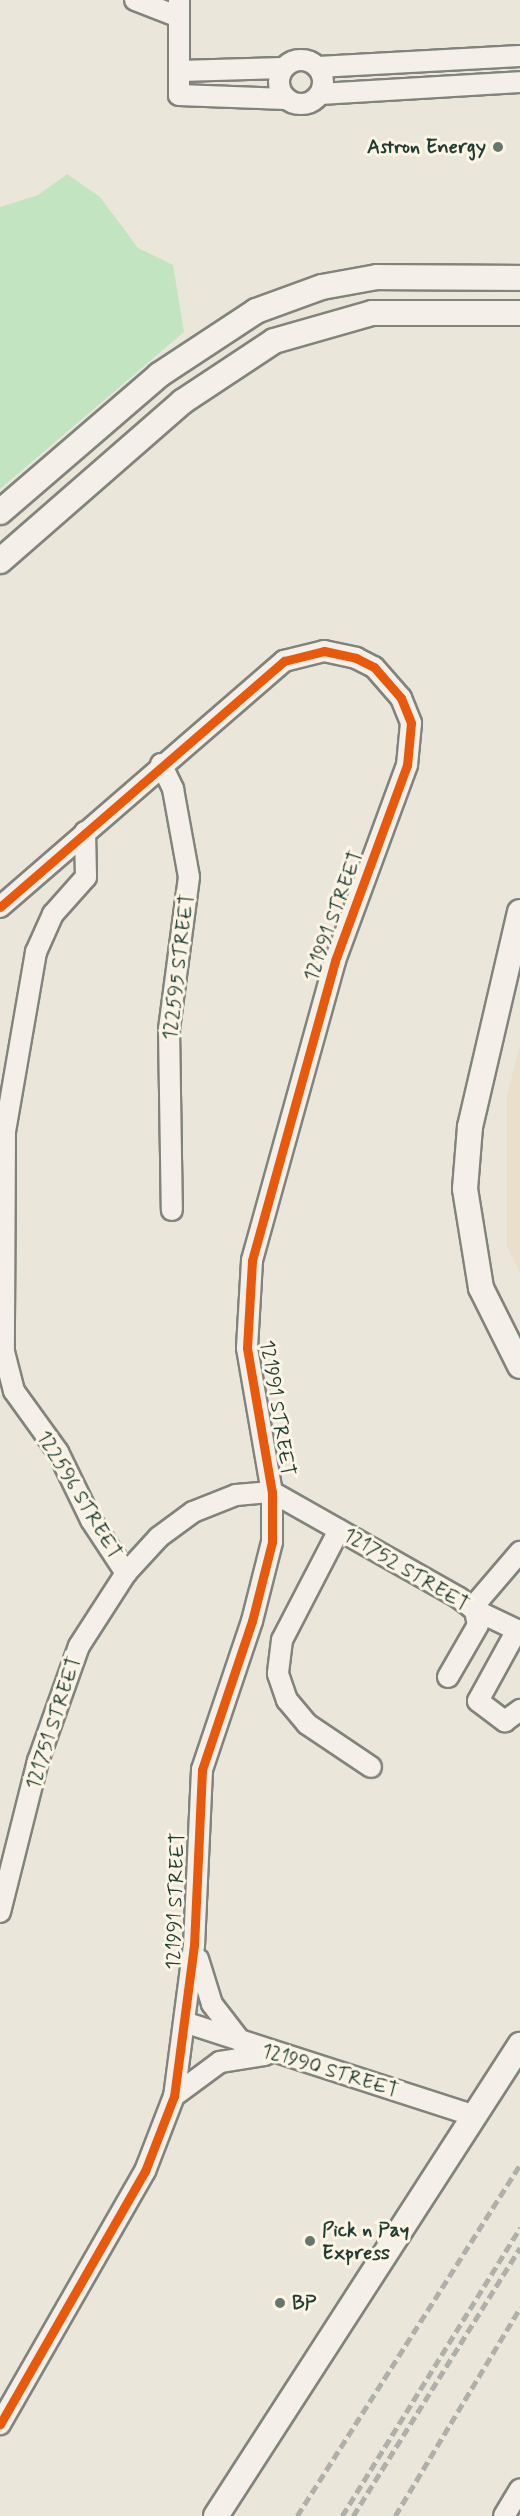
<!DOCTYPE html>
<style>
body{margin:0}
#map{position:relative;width:520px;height:2516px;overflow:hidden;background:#ebe6da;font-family:Mynerve,sans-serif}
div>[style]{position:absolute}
.built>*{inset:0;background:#eadfca}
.green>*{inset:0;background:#c3e4c0}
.roads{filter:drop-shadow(2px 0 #80847c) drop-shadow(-2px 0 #80847c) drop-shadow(0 2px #80847c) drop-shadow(0 -2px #80847c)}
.minor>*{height:20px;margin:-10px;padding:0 10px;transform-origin:10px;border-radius:10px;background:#f4f0e9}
.minor>.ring{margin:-10px;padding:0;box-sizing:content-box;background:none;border:20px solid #f4f0e9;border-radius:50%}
.tertiary>*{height:24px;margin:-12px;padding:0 12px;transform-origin:12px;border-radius:12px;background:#f4f0e9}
.rail>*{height:4.5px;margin-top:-2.25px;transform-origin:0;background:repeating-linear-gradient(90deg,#afb0aa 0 9px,transparent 0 13.5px)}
.cycleway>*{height:9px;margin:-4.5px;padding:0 4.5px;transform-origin:4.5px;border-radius:4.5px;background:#e8590c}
.dots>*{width:16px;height:16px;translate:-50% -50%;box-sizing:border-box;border:3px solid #fcf5e5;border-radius:50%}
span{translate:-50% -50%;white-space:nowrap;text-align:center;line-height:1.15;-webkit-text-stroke:6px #fcf5e5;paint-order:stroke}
.poi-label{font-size:20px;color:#1f3d34;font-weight:700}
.right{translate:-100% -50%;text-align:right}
.left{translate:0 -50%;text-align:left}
.street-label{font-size:20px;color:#1f3d34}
</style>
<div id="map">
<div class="built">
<i style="clip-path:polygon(520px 1045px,520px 1273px,507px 1247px,507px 1095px)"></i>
</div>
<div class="green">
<i style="clip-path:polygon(67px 174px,100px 197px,138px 248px,173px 265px,184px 332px,0 489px,0 207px,38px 195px)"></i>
</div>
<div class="roads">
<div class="minor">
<i style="left:135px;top:0;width:47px;rotate:21.1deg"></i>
<i style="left:179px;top:0;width:95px;rotate:90deg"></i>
<i style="left:179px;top:95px;width:107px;rotate:2.1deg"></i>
<i class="ring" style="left:279px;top:60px;width:24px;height:24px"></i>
<i style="left:318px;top:67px;width:202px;rotate:-3.1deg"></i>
<i style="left:180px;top:71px;width:103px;rotate:-1.7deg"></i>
<i style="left:320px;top:94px;width:200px;rotate:-3.4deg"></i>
<i style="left:161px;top:764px;width:28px;rotate:64deg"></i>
<i style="left:173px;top:789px;width:89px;rotate:79.7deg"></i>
<i style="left:189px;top:877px;width:153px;rotate:97.5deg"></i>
<i style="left:169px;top:1029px;width:181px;rotate:89.1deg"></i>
<i style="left:85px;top:832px;width:45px;rotate:88.7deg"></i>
<i style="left:86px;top:877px;width:50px;rotate:131.7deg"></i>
<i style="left:53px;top:914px;width:42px;rotate:114.1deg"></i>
<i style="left:36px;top:952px;width:182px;rotate:99.8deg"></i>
<i style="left:5px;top:1131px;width:221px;rotate:90.3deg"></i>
<i style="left:4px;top:1352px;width:40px;rotate:75.6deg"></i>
<i style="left:14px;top:1391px;width:75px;rotate:54.2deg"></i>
<i style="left:58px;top:1452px;width:76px;rotate:64.1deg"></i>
<i style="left:91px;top:1520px;width:64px;rotate:56.6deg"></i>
<i style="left:0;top:907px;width:376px;rotate:-40.9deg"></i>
<i style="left:284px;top:661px;width:41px;rotate:-14deg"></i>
<i style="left:324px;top:651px;width:33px;rotate:12deg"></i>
<i style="left:356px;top:658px;width:20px;rotate:27deg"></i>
<i style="left:374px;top:667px;width:41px;rotate:48.9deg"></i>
<i style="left:401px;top:698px;width:27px;rotate:68deg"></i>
<i style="left:411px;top:723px;width:42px;rotate:95.4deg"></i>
<i style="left:407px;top:765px;width:209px;rotate:110.2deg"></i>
<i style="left:335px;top:961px;width:311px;rotate:105.5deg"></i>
<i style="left:252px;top:1261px;width:87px;rotate:93.3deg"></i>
<i style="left:247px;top:1348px;width:146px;rotate:80.2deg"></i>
<i style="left:272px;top:1492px;width:50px;rotate:90deg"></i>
<i style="left:272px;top:1542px;width:81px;rotate:104.2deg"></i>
<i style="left:252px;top:1621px;width:157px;rotate:108.6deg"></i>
<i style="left:202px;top:1770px;width:175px;rotate:92.6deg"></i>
<i style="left:194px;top:1945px;width:152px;rotate:97.5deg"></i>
<i style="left:174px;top:2096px;width:80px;rotate:111.1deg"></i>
<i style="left:145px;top:2171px;width:292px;rotate:119.8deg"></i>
<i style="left:339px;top:1530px;width:124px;rotate:117.4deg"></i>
<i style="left:282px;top:1640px;width:34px;rotate:97deg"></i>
<i style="left:278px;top:1674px;width:28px;rotate:71deg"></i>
<i style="left:287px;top:1700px;width:31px;rotate:50deg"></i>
<i style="left:307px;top:1724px;width:77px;rotate:33.9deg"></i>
<i style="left:472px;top:1608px;width:74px;rotate:-49.4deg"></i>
<i style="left:475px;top:1610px;width:47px;rotate:25.5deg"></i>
<i style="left:517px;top:1630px;width:81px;rotate:118.8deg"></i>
<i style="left:478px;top:1701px;width:34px;rotate:37deg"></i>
<i style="left:505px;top:1721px;width:19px;rotate:-36deg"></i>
<i style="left:0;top:1912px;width:156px;rotate:-75.9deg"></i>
<i style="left:38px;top:1761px;width:122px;rotate:-70.4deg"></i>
<i style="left:79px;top:1646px;width:87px;rotate:-57.2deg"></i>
<i style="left:126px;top:1573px;width:49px;rotate:-47.5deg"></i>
<i style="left:159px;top:1537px;width:42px;rotate:-36.3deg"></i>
<i style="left:193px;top:1512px;width:46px;rotate:-21.6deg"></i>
<i style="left:236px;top:1495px;width:36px;rotate:-5deg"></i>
<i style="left:272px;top:1492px;width:215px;rotate:29.5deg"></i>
<i style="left:459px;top:1598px;width:20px;rotate:37deg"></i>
<i style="left:475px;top:1610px;width:15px;rotate:79deg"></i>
<i style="left:478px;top:1625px;width:60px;rotate:120deg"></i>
<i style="left:198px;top:1959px;width:47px;rotate:72.7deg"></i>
<i style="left:212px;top:2004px;width:49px;rotate:52.4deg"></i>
<i style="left:187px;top:2023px;width:303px;rotate:17.9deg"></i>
<i style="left:174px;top:2096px;width:57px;rotate:-36.5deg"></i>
<i style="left:220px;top:2062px;width:46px;rotate:-8.8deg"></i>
<i style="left:504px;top:2516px;width:31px;rotate:-59deg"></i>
</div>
<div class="tertiary">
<i style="left:0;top:512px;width:210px;rotate:-40.7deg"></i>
<i style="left:159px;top:375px;width:116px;rotate:-33.4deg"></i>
<i style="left:256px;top:311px;width:70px;rotate:-20deg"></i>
<i style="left:322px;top:287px;width:56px;rotate:-10.3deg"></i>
<i style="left:377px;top:277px;width:143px;rotate:0.4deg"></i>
<i style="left:0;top:561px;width:242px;rotate:-41.1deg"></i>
<i style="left:182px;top:402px;width:110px;rotate:-33.5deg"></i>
<i style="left:274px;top:341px;width:102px;rotate:-15.9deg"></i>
<i style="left:372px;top:313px;width:148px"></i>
<i style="left:520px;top:912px;width:221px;rotate:103.1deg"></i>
<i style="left:470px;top:1127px;width:62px;rotate:94.6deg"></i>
<i style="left:465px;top:1189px;width:100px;rotate:80.8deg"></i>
<i style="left:481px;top:1288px;width:87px;rotate:63.4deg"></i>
<i style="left:216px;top:2516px;width:561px;rotate:-57.16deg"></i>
</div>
</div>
<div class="rail">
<i style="left:297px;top:2516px;width:417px;rotate:-57.6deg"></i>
<i style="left:342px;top:2516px;width:339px;rotate:-58.3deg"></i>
<i style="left:353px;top:2516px;width:316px;rotate:-58.1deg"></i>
<i style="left:395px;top:2516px;width:243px;rotate:-59deg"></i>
</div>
<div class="cycleway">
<i style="left:0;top:907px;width:376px;rotate:-40.9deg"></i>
<i style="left:284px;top:661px;width:41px;rotate:-14deg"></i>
<i style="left:324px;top:651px;width:33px;rotate:12deg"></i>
<i style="left:356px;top:658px;width:20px;rotate:27deg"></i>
<i style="left:374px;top:667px;width:41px;rotate:48.9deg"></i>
<i style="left:401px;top:698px;width:27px;rotate:68deg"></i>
<i style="left:411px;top:723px;width:42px;rotate:95.4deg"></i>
<i style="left:407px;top:765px;width:209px;rotate:110.2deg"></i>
<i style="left:335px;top:961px;width:311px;rotate:105.5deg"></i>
<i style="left:252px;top:1261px;width:87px;rotate:93.3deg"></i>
<i style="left:247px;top:1348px;width:146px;rotate:80.2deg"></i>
<i style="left:272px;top:1492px;width:50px;rotate:90deg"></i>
<i style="left:272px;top:1542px;width:81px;rotate:104.2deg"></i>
<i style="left:252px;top:1621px;width:157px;rotate:108.6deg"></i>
<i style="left:202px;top:1770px;width:175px;rotate:92.6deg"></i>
<i style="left:194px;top:1945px;width:152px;rotate:97.5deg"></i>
<i style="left:174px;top:2096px;width:80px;rotate:111.1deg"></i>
<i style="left:145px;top:2171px;width:292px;rotate:119.8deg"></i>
</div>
<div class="dots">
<i style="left:498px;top:147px;background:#66786e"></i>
<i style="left:310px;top:2241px;background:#66786e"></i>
<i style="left:280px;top:2303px;background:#66786e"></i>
</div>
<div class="poi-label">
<span class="right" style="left:486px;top:147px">Astron Energy</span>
<span class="left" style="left:322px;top:2242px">Pick n Pay<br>Express</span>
<span class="left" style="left:292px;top:2303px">BP</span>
</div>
<div class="street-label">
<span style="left:334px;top:916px;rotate:-70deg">121991 STREET</span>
<span style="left:179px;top:967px;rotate:-83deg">122595 STREET</span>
<span style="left:277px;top:1408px;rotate:81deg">121991 STREET</span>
<span style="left:79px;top:1495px;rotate:59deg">122596 STREET</span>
<span style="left:406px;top:1570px;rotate:31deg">121752 STREET</span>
<span style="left:54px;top:1723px;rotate:-72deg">121751 STREET</span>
<span style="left:176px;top:1901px;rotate:-88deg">121991 STREET</span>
<span style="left:330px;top:2071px;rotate:17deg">121990 STREET</span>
</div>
</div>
